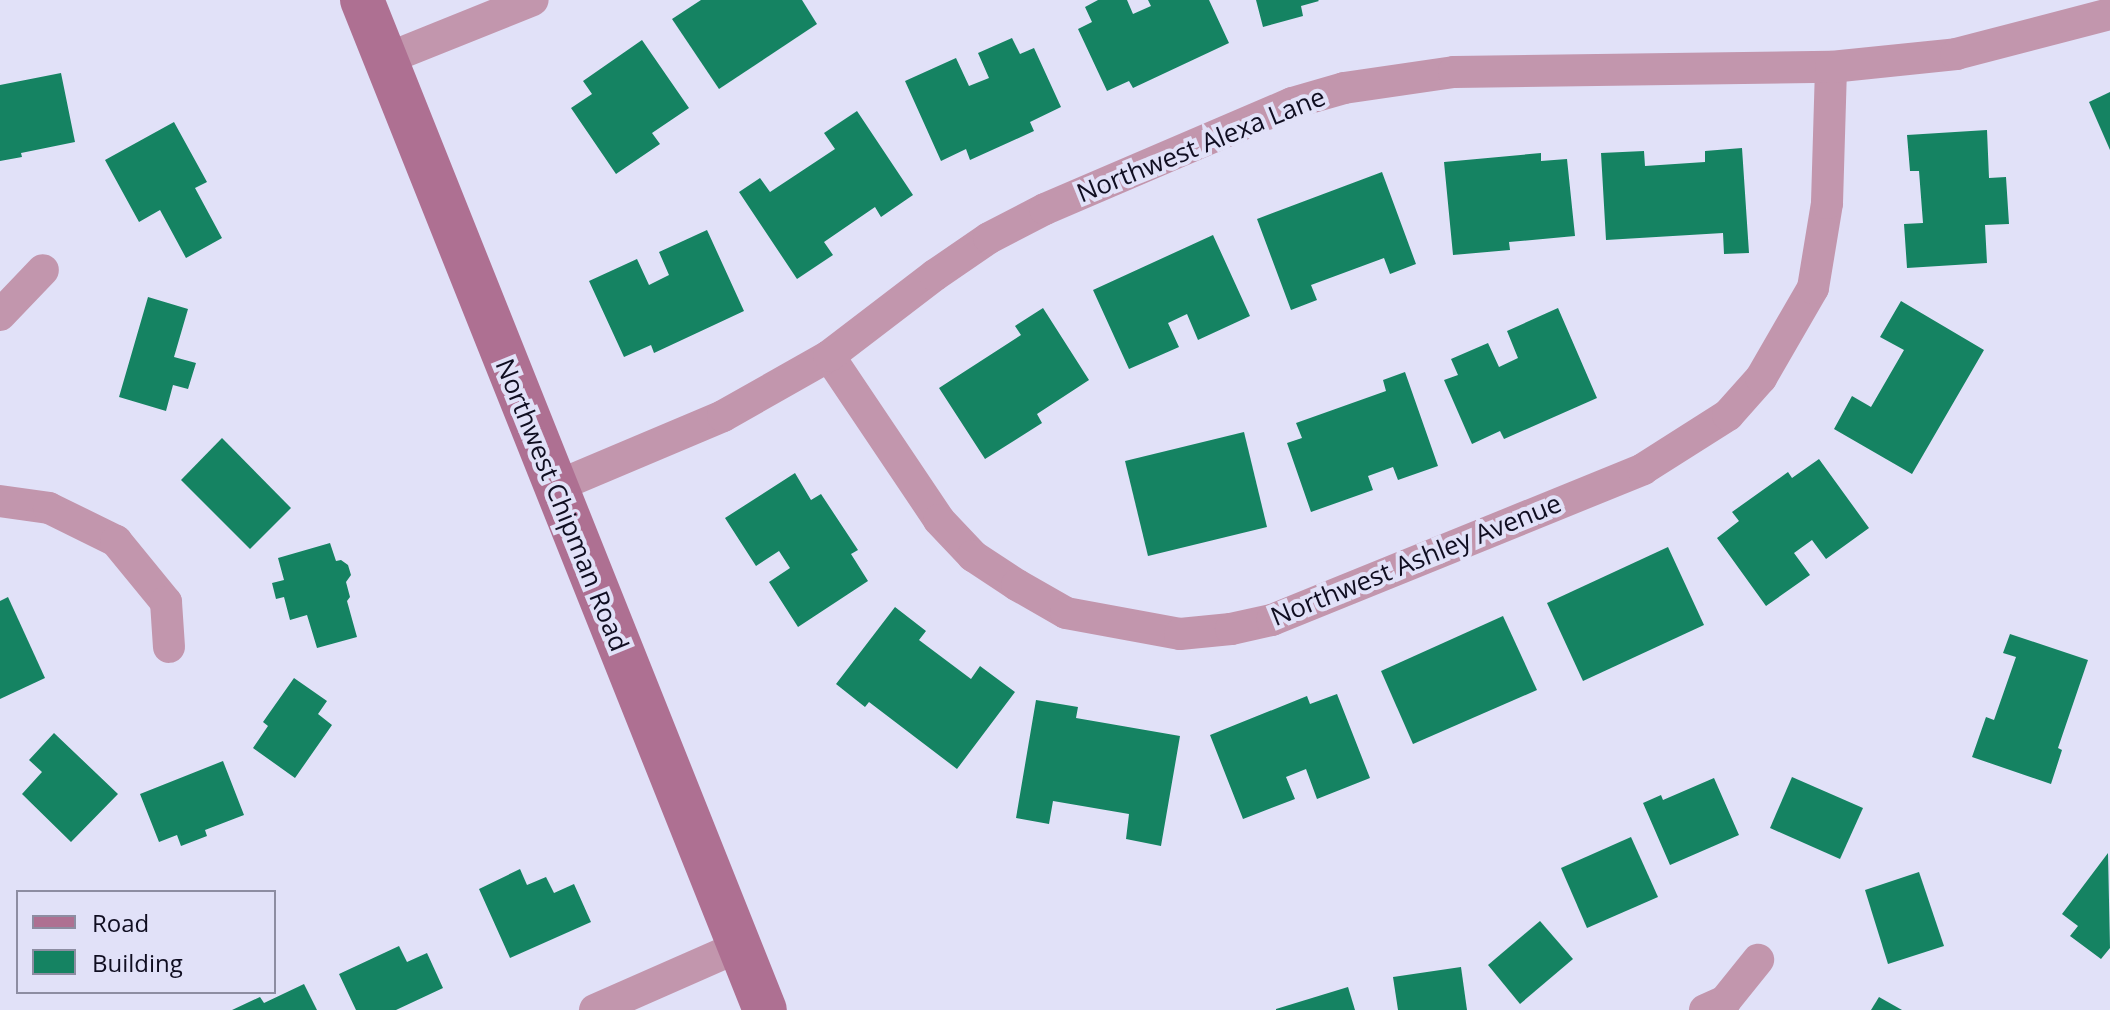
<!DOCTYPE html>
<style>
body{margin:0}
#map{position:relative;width:2110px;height:1010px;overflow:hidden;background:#e1e1f8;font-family:"Open Sans",sans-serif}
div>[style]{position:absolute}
.building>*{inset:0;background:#158362}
.street>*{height:32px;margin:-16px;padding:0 16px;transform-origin:16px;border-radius:16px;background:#c296ad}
.secondary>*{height:44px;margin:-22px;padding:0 22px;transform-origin:22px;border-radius:22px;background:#ae7092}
span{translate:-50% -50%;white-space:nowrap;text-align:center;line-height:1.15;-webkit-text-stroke:8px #e1e1f8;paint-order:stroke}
.street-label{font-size:26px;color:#100e21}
.legend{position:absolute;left:16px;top:890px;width:260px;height:104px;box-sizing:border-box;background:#e1e1f8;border:2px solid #8d8da2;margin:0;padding:10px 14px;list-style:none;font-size:24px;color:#100e21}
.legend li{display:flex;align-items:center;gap:16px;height:40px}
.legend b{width:40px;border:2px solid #8d8da2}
</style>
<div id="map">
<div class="building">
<i style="clip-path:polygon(701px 0,802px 0,817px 24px,719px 89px,672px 19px)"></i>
<i style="clip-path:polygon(1098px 0,1127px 0,1133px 14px,1151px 6px,1148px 0,1209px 0,1229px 43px,1133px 88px,1129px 81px,1107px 91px,1078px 29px,1092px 22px,1085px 7px)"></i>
<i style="clip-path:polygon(1256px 0,1318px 0,1319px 1px,1301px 6px,1303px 16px,1263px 27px)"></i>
<i style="clip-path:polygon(1012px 38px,1020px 54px,1034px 48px,1061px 107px,1030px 122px,1034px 131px,970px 160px,966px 149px,941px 161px,905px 81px,956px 58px,969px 86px,989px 78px,978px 53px)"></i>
<i style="clip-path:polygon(642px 40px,689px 108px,652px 133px,660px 144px,616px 174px,571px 108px,592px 94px,583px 81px)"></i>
<i style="clip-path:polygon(61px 73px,75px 142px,21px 153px,22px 157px,0 161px,0 85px)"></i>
<i style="clip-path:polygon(2110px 92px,2110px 150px,2089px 102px)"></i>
<i style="clip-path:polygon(857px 111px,913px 195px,881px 217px,875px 207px,824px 242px,833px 255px,797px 279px,739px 192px,760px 178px,770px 192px,835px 149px,824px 133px)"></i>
<i style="clip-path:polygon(174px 122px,207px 182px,195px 188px,222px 238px,186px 258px,160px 210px,139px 222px,105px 160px)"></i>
<i style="clip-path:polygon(1987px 130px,1989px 178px,2006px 177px,2009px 224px,1985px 225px,1987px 263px,1907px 268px,1904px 224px,1923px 223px,1919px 171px,1910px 171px,1907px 135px)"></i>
<i style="clip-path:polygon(1742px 148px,1749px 253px,1724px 254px,1723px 233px,1606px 240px,1601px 153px,1644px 151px,1645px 166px,1705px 162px,1705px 151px)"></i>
<i style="clip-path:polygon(1541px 153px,1541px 161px,1567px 159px,1575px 236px,1509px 242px,1510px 250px,1453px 255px,1444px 162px)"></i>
<i style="clip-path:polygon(1382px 172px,1416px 264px,1390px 274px,1384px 258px,1311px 285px,1317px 300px,1291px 310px,1257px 219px)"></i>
<i style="clip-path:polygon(707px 230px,744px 311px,654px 353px,651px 345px,624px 357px,589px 281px,637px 259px,649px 285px,669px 275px,659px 252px)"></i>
<i style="clip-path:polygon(1213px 235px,1250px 316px,1198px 340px,1187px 314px,1168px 323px,1179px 347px,1129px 369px,1093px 290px)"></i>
<i style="clip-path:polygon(148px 297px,188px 309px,174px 357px,196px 363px,188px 389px,173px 385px,166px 411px,119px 397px)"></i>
<i style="clip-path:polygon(1901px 301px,1984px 350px,1912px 474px,1834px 429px,1852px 396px,1871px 407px,1904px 350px,1880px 337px)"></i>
<i style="clip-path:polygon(1043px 308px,1089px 380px,1037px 414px,1042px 423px,985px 459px,939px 388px,1021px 335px,1015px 326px)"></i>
<i style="clip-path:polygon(1558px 308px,1597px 398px,1504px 439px,1500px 431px,1472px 444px,1444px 380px,1458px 375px,1451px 359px,1488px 343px,1499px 367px,1518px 358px,1507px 331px)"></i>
<i style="clip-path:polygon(1405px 372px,1438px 466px,1398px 480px,1393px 467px,1368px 476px,1373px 490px,1311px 512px,1287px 443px,1302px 438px,1296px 423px,1386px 391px,1383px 380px)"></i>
<i style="clip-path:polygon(1244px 432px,1267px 527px,1148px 556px,1125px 461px)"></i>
<i style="clip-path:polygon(222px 438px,291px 508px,250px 549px,181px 480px)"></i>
<i style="clip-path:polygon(1819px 459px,1869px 528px,1826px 559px,1812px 540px,1794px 553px,1810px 575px,1766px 606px,1717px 538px,1739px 521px,1732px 512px,1788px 472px,1792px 478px)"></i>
<i style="clip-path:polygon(795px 473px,811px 500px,821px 494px,858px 550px,851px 554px,868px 581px,798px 627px,769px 582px,790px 568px,779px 551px,756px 566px,725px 518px)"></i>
<i style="clip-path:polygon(330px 543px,336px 561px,341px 560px,348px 565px,351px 575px,346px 582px,350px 597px,347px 601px,357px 637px,317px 648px,307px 615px,290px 620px,284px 597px,276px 599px,272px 583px,284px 580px,278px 558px)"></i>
<i style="clip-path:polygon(1668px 547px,1704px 625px,1583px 681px,1547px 603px)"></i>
<i style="clip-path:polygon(8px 597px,45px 678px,0 699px,0 601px)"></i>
<i style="clip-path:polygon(895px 607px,926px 631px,919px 640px,971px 679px,980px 666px,1015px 692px,957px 769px,869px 702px,865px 707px,836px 684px)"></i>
<i style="clip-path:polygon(1503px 616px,1537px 690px,1413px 744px,1381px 671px)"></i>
<i style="clip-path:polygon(2010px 634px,2088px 660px,2058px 748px,2062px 750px,2051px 784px,1972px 757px,1986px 717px,1994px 720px,2016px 657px,2003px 653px)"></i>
<i style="clip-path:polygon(294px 678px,327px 701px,318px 714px,332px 725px,295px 778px,253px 748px,268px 726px,263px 722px)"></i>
<i style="clip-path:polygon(1337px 694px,1370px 778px,1317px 799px,1306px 769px,1286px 777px,1295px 799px,1243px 819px,1210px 735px,1307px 696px,1310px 704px)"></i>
<i style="clip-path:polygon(1036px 700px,1078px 707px,1076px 718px,1180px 736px,1161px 846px,1126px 839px,1129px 814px,1053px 801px,1049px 824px,1016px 818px)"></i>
<i style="clip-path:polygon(54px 733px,118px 794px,71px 842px,22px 794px,42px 772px,29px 760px)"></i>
<i style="clip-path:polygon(223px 761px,244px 815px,205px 830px,207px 836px,181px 846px,177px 835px,159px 842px,140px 794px)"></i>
<i style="clip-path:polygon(1792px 777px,1863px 808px,1840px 859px,1770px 828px)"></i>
<i style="clip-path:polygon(1714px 778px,1739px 835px,1670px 865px,1643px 803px,1661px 795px,1663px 800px)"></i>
<i style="clip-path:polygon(1631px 837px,1658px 897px,1587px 928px,1561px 868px)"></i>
<i style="clip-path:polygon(2108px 853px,2110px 948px,2101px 959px,2070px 936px,2078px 926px,2062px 914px)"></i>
<i style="clip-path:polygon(520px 869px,527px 885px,546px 877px,554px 893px,574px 884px,591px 922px,510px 958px,479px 889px)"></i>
<i style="clip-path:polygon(1919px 872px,1944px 946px,1888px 964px,1865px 890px)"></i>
<i style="clip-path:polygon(1540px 921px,1573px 959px,1520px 1004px,1488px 965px)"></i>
<i style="clip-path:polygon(399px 946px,407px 962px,427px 953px,443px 988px,396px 1010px,356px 1010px,339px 974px)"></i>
<i style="clip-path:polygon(1461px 967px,1467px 1010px,1398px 1010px,1393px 977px)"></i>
<i style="clip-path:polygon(304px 984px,317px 1010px,232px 1010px,260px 997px,264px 1003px)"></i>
<i style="clip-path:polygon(1348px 987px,1355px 1010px,1276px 1010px,1276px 1009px)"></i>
<i style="clip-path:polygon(1879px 997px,1902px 1010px,1871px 1010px)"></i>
</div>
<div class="street">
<i style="left:386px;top:59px;width:158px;rotate:-21.9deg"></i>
<i style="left:0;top:315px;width:62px;rotate:-46.3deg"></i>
<i style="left:829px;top:356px;width:197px;rotate:56.1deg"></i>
<i style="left:939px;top:520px;width:50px;rotate:46.6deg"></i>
<i style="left:973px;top:556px;width:53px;rotate:33.4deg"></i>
<i style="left:1017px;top:585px;width:56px;rotate:29.7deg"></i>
<i style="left:1066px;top:613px;width:116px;rotate:10.4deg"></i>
<i style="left:1180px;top:634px;width:51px;rotate:-5.6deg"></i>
<i style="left:1231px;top:629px;width:42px;rotate:-12.4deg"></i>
<i style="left:1272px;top:620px;width:401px;rotate:-22.1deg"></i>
<i style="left:1643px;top:469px;width:101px;rotate:-32.4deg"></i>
<i style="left:1728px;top:415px;width:50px;rotate:-48.3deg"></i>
<i style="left:1761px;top:378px;width:104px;rotate:-60deg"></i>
<i style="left:1813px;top:288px;width:86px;rotate:-80.6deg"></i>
<i style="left:1827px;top:203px;width:136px;rotate:-88.3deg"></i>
<i style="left:555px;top:487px;width:182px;rotate:-22.9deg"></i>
<i style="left:723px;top:416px;width:122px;rotate:-29.5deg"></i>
<i style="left:829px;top:356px;width:133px;rotate:-37.4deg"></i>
<i style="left:935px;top:275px;width:65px;rotate:-34.4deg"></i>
<i style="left:989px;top:238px;width:63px;rotate:-27.4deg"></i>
<i style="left:1045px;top:209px;width:269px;rotate:-23.2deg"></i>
<i style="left:1292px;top:103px;width:54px;rotate:-16.1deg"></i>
<i style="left:1344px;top:88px;width:111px;rotate:-8.3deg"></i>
<i style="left:1454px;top:72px;width:377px;rotate:-0.8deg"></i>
<i style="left:1831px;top:67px;width:126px;rotate:-5.9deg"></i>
<i style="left:1956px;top:54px;width:159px;rotate:-14.6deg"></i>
<i style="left:0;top:501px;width:49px;rotate:8.1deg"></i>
<i style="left:49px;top:508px;width:75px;rotate:26.2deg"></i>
<i style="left:116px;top:541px;width:79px;rotate:50.7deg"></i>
<i style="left:166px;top:602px;width:45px;rotate:86.2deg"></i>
<i style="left:595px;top:1010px;width:156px;rotate:-23.8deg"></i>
<i style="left:1705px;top:1010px;width:22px;rotate:-24deg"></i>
<i style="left:1725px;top:1001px;width:53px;rotate:-51.2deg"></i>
</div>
<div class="secondary">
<i style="left:362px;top:0;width:1087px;rotate:68.25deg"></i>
</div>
<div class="street-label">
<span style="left:1201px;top:145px;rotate:-22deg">Northwest Alexa Lane</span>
<span style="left:562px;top:505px;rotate:68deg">Northwest Chipman Road</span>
<span style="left:1416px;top:560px;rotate:-22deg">Northwest Ashley Avenue</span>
</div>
<ul class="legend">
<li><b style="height:10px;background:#ae7092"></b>Road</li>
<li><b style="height:22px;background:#158362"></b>Building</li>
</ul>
</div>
